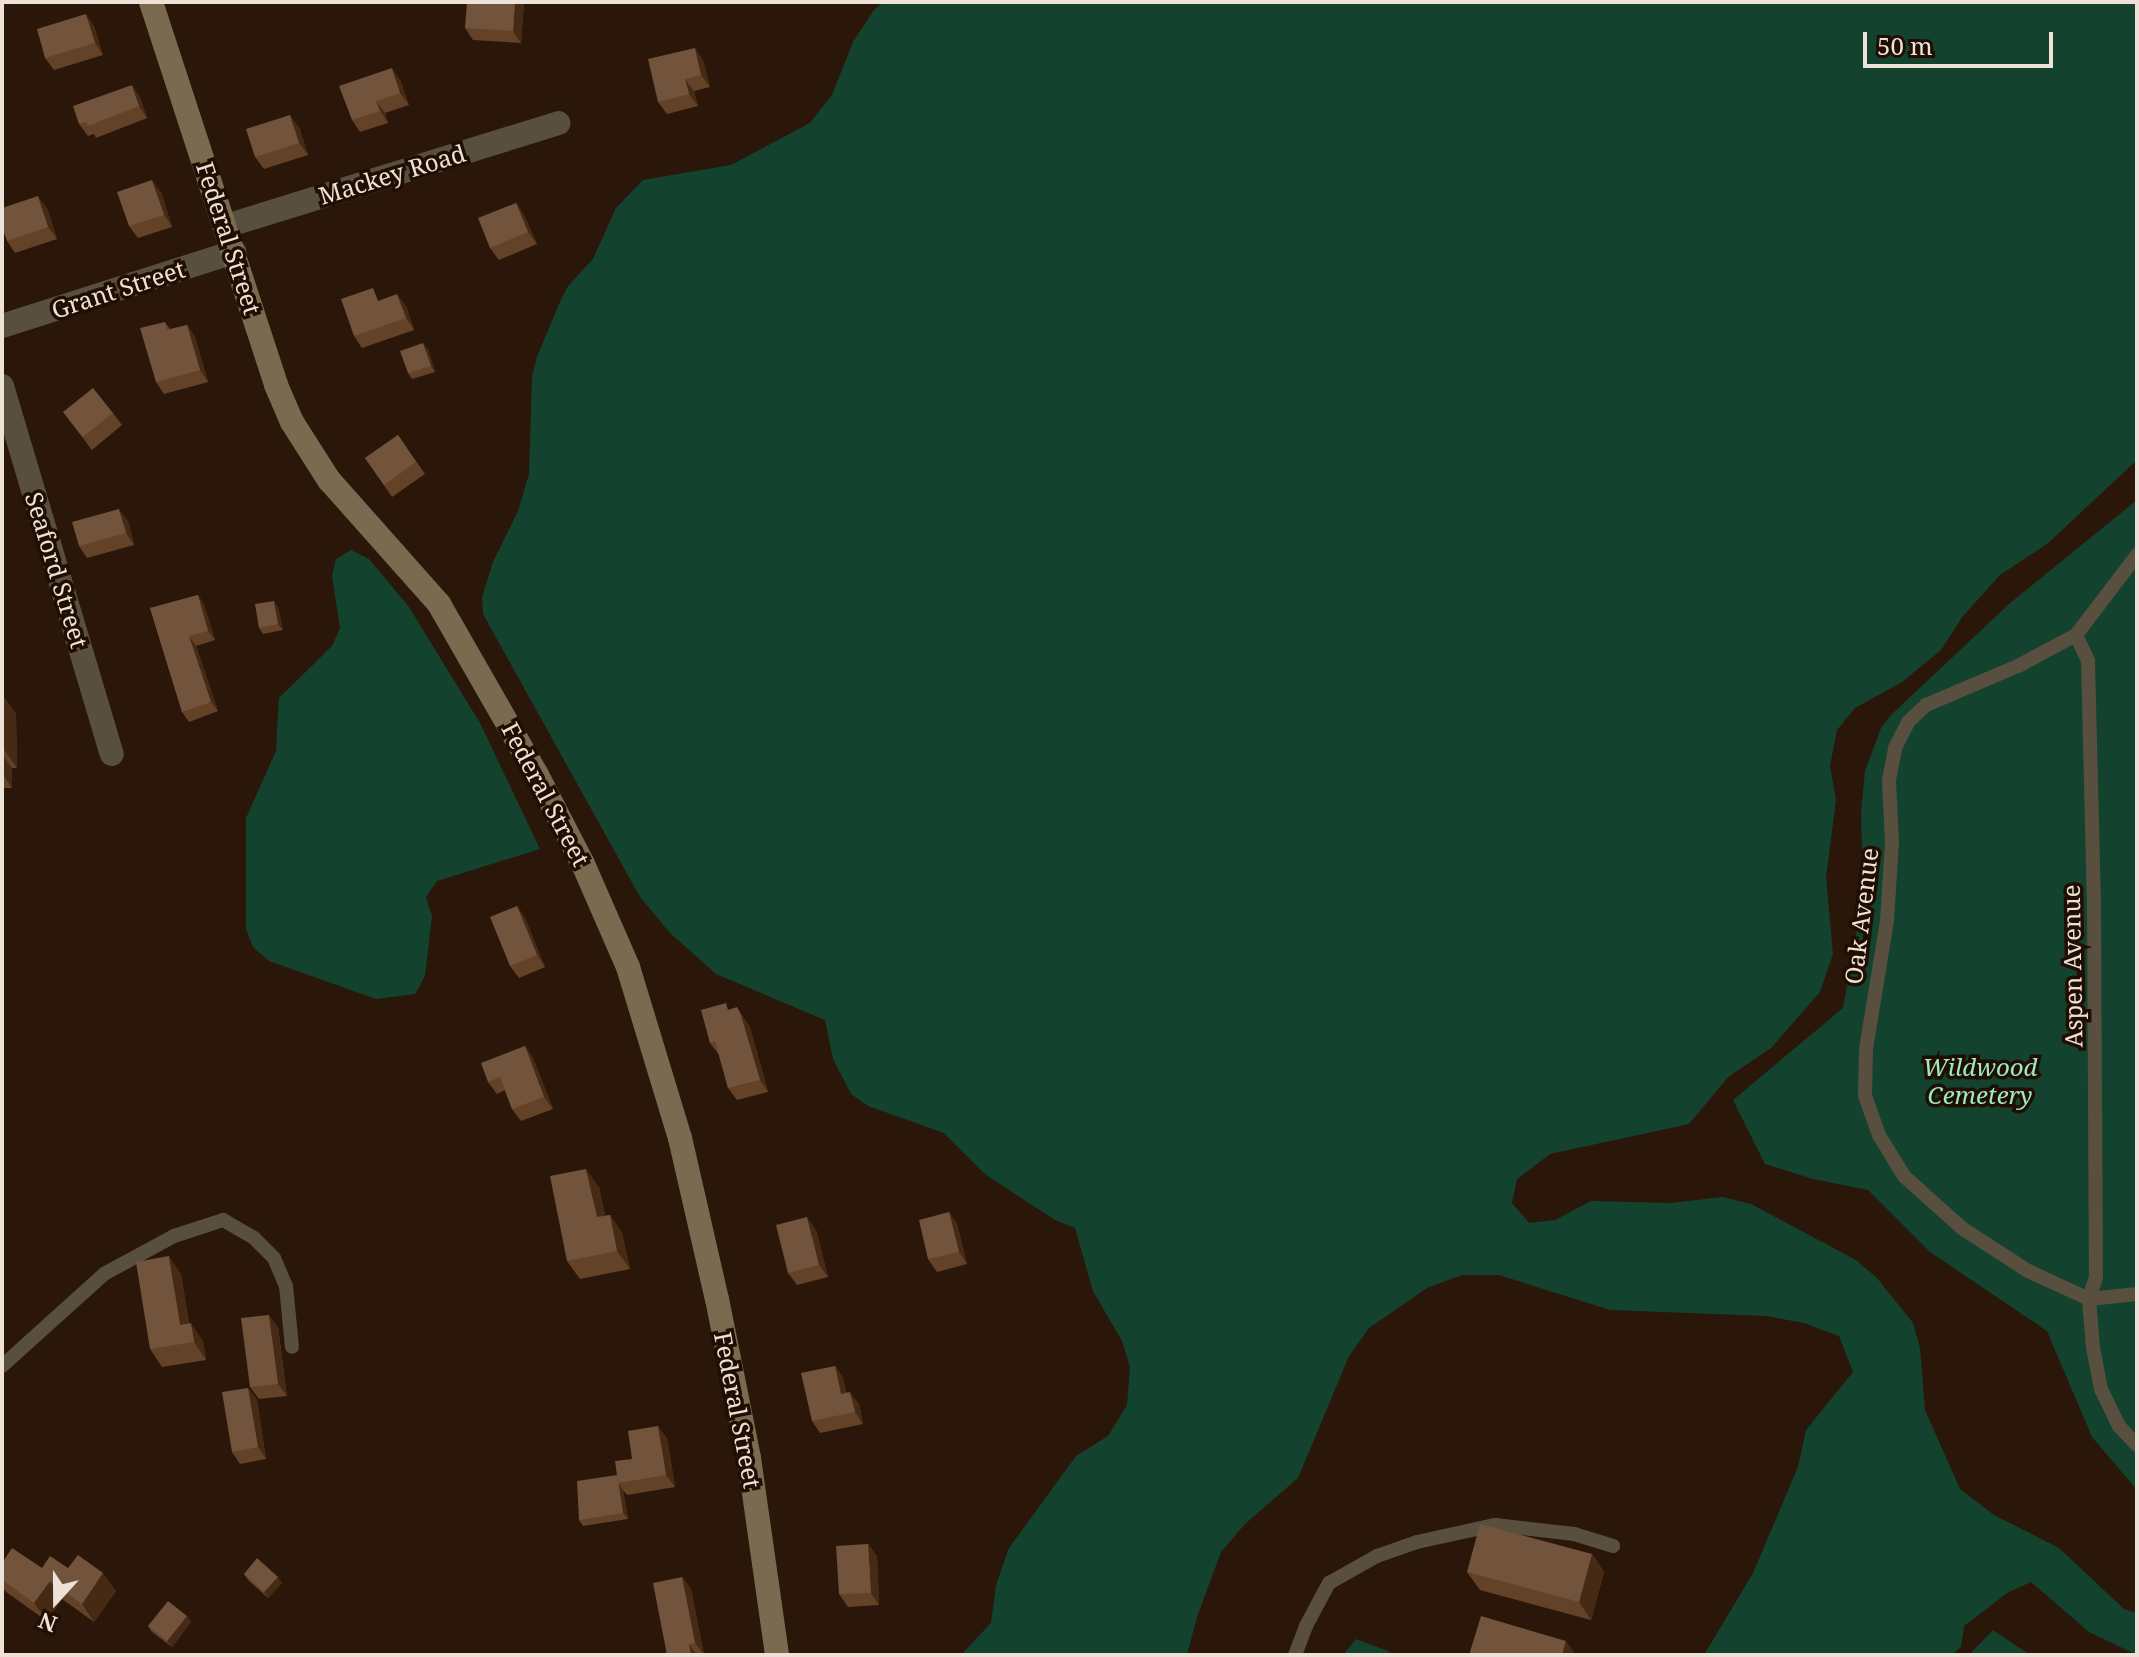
<!DOCTYPE html>
<style>
body{margin:0}
#map{position:relative;width:2139px;height:1657px;overflow:hidden;background:#2a1709;font-family:"Noto Serif",serif}
div>[style]{position:absolute}
.green>*{inset:0;background:#13432f}
.lane>*{height:14px;margin:-7px;padding:0 7px;transform-origin:7px;border-radius:7px;background:#584f3e}
.street>*{height:24px;margin:-12px;padding:0 12px;transform-origin:12px;border-radius:12px;background:#584f3e}
.secondary>*{height:24px;margin:-12px;padding:0 12px;transform-origin:12px;border-radius:12px;background:#7a6b50}
.wall>*{inset:0;background:#634228}
.shaded-wall>*{inset:0;background:#462a14}
.building>*{inset:0;background:#72533b}
span{translate:-50% -50%;white-space:nowrap;text-align:center;line-height:1.15;-webkit-text-stroke:7px #200e02;paint-order:stroke}
.street-label{font-size:24px;color:#eee1d7}
.park-label{font-size:24px;color:#9beac4;font-style:italic}
.frame{position:absolute;inset:0;border:4px solid #eee1d7;pointer-events:none}
.north{position:absolute;left:16px;top:1561px;width:80px;height:80px;-webkit-text-stroke:6px #200e02;paint-order:stroke;rotate:201deg;font-size:22px;font-weight:700;line-height:32px;text-align:center;color:#eee1d7}
.north::after{content:'';display:block;margin:auto;width:28px;height:36px;background:#eee1d7;clip-path:polygon(50% 0,100% 100%,50% 72%,0 100%)}
.scale{position:absolute;left:1863px;top:32px;width:190px;height:36px;box-sizing:border-box;border:4px solid #eee1d7;border-top:0;padding-left:10px;font-size:24px;line-height:28px;white-space:nowrap;color:#eee1d7;-webkit-text-stroke:6px #200e02;paint-order:stroke}
</style>
<div id="map">
<div class="green">
<i style="clip-path:polygon(884px 2px,2137px 2px,2137px 460px,2047px 544px,2000px 575px,1963px 616px,1941px 650px,1902px 682px,1855px 708px,1837px 730px,1830px 766px,1836px 800px,1826px 877px,1833px 954px,1820px 992px,1771px 1048px,1728px 1077px,1689px 1124px,1550px 1154px,1517px 1179px,1512px 1203px,1529px 1223px,1555px 1220px,1591px 1201px,1671px 1203px,1723px 1197px,1751px 1204px,1856px 1260px,1877px 1278px,1913px 1323px,1920px 1348px,1925px 1410px,1960px 1489px,1994px 1515px,2059px 1548px,2124px 1609px,2137px 1613px,2137px 1655px,2089px 1632px,2031px 1582px,2007px 1593px,1964px 1626px,1961px 1647px,1952px 1655px,1704px 1655px,1753px 1573px,1798px 1467px,1806px 1430px,1853px 1372px,1839px 1336px,1804px 1323px,1766px 1316px,1610px 1310px,1499px 1275px,1462px 1275px,1427px 1288px,1369px 1328px,1349px 1356px,1298px 1478px,1245px 1524px,1221px 1552px,1197px 1617px,1187px 1655px,961px 1655px,991px 1623px,996px 1585px,1009px 1548px,1076px 1456px,1108px 1436px,1127px 1405px,1130px 1367px,1122px 1341px,1093px 1291px,1075px 1228px,1055px 1220px,986px 1175px,944px 1133px,868px 1106px,851px 1094px,833px 1059px,825px 1020px,716px 974px,670px 933px,640px 897px,483px 614px,482px 597px,493px 562px,518px 511px,529px 474px,532px 376px,537px 357px,559px 304px,568px 286px,593px 259px,616px 208px,643px 180px,731px 165px,810px 123px,832px 95px,853px 42px,874px 10px)"></i>
<i style="clip-path:polygon(2137px 500px,2137px 1490px,2092px 1437px,2047px 1331px,1930px 1252px,1868px 1190px,1813px 1179px,1765px 1164px,1733px 1100px,1843px 1008px,1863px 897px,1861px 811px,1865px 771px,1881px 728px,1891px 715px,2009px 604px)"></i>
<i style="clip-path:polygon(351px 550px,369px 559px,409px 607px,480px 723px,540px 849px,437px 881px,426px 897px,432px 916px,425px 976px,415px 994px,376px 999px,269px 961px,253px 947px,246px 929px,246px 818px,276px 751px,279px 698px,332px 646px,340px 628px,332px 576px,336px 559px)"></i>
<i style="clip-path:polygon(1993px 1630px,2030px 1655px,1969px 1655px)"></i>
<i style="clip-path:polygon(1356px 1639px,1388px 1651px,1392px 1655px,1343px 1655px)"></i>
</div>
<div class="lane">
<i style="left:2076px;top:635px;width:29px;rotate:65deg"></i>
<i style="left:2088px;top:661px;width:246px;rotate:88.6deg"></i>
<i style="left:2094px;top:907px;width:370px;rotate:89.7deg"></i>
<i style="left:2096px;top:1277px;width:23px;rotate:108deg"></i>
<i style="left:2089px;top:1299px;width:49px;rotate:85.3deg"></i>
<i style="left:2093px;top:1348px;width:42px;rotate:79deg"></i>
<i style="left:2101px;top:1389px;width:41px;rotate:64.1deg"></i>
<i style="left:2119px;top:1426px;width:26px;rotate:47deg"></i>
<i style="left:2089px;top:1299px;width:67px;rotate:-155.3deg"></i>
<i style="left:2028px;top:1271px;width:77px;rotate:-147.1deg"></i>
<i style="left:1963px;top:1229px;width:79px;rotate:-138.1deg"></i>
<i style="left:1904px;top:1176px;width:48px;rotate:-121.4deg"></i>
<i style="left:1879px;top:1135px;width:41px;rotate:-109.7deg"></i>
<i style="left:1865px;top:1096px;width:47px;rotate:-88.8deg"></i>
<i style="left:1866px;top:1049px;width:130px;rotate:-80.7deg"></i>
<i style="left:1887px;top:921px;width:79px;rotate:-86.4deg"></i>
<i style="left:1892px;top:842px;width:62px;rotate:-92.8deg"></i>
<i style="left:1889px;top:780px;width:33px;rotate:-79deg"></i>
<i style="left:1895px;top:748px;width:29px;rotate:-63deg"></i>
<i style="left:1908px;top:722px;width:25px;rotate:-43deg"></i>
<i style="left:1926px;top:705px;width:100px;rotate:-23deg"></i>
<i style="left:2018px;top:666px;width:66px;rotate:-28.1deg"></i>
<i style="left:2076px;top:635px;width:101px;rotate:-52.7deg"></i>
<i style="left:2089px;top:1299px;width:48px;rotate:-5.9deg"></i>
<i style="left:2px;top:1366px;width:137px;rotate:-42deg"></i>
<i style="left:104px;top:1274px;width:80px;rotate:-28.5deg"></i>
<i style="left:174px;top:1236px;width:52px;rotate:-18.1deg"></i>
<i style="left:223px;top:1220px;width:36px;rotate:30deg"></i>
<i style="left:254px;top:1238px;width:28px;rotate:45deg"></i>
<i style="left:274px;top:1258px;width:30px;rotate:67deg"></i>
<i style="left:286px;top:1286px;width:61px;rotate:84.4deg"></i>
<i style="left:1295px;top:1655px;width:31px;rotate:-69deg"></i>
<i style="left:1306px;top:1626px;width:49px;rotate:-61.9deg"></i>
<i style="left:1329px;top:1583px;width:55px;rotate:-29.4deg"></i>
<i style="left:1377px;top:1556px;width:42px;rotate:-19.3deg"></i>
<i style="left:1417px;top:1542px;width:80px;rotate:-12.3deg"></i>
<i style="left:1495px;top:1525px;width:80px;rotate:6.5deg"></i>
<i style="left:1574px;top:1534px;width:41px;rotate:17.1deg"></i>
</div>
<div class="street">
<i style="left:226px;top:226px;width:348px;rotate:-17.2deg"></i>
<i style="left:2px;top:326px;width:244px;rotate:-17.7deg"></i>
<i style="left:2px;top:386px;width:384px;rotate:73.4deg"></i>
</div>
<div class="secondary">
<i style="left:151px;top:2px;width:403px;rotate:71.9deg"></i>
<i style="left:276px;top:385px;width:40px;rotate:66.6deg"></i>
<i style="left:292px;top:422px;width:69px;rotate:57.5deg"></i>
<i style="left:329px;top:480px;width:166px;rotate:48.4deg"></i>
<i style="left:439px;top:604px;width:197px;rotate:60.2deg"></i>
<i style="left:537px;top:775px;width:100px;rotate:62.7deg"></i>
<i style="left:583px;top:864px;width:112px;rotate:66.4deg"></i>
<i style="left:628px;top:967px;width:179px;rotate:73.1deg"></i>
<i style="left:680px;top:1138px;width:165px;rotate:77.1deg"></i>
<i style="left:717px;top:1299px;width:162px;rotate:78.6deg"></i>
<i style="left:749px;top:1458px;width:199px;rotate:81.9deg"></i>
</div>
<div class="wall">
<i style="clip-path:polygon(524px 2px,521px 43px,473px 40px,465px 28px)"></i>
<i style="clip-path:polygon(94px 26px,103px 55px,54px 70px,45px 58px)"></i>
<i style="clip-path:polygon(703px 60px,710px 87px,694px 91px,698px 106px,667px 114px,658px 102px)"></i>
<i style="clip-path:polygon(400px 80px,409px 105px,385px 113px,388px 123px,360px 132px,352px 120px)"></i>
<i style="clip-path:polygon(140px 97px,147px 118px,96px 138px,94px 134px,88px 136px,79px 124px)"></i>
<i style="clip-path:polygon(299px 127px,308px 155px,264px 169px,255px 157px)"></i>
<i style="clip-path:polygon(161px 192px,172px 227px,138px 238px,129px 226px)"></i>
<i style="clip-path:polygon(516px 203px,524px 215px,537px 244px,499px 260px,490px 248px)"></i>
<i style="clip-path:polygon(47px 208px,57px 239px,15px 253px,7px 241px)"></i>
<i style="clip-path:polygon(406px 306px,414px 330px,362px 348px,354px 336px)"></i>
<i style="clip-path:polygon(165px 322px,170px 329px,187px 325px,195px 337px,208px 382px,164px 394px,156px 382px)"></i>
<i style="clip-path:polygon(428px 349px,435px 372px,412px 379px,408px 373px)"></i>
<i style="clip-path:polygon(63px 412px,113px 413px,122px 425px,92px 450px)"></i>
<i style="clip-path:polygon(398px 435px,425px 474px,392px 497px,365px 458px)"></i>
<i style="clip-path:polygon(128px 521px,134px 545px,87px 558px,79px 546px)"></i>
<i style="clip-path:polygon(198px 595px,204px 605px,215px 640px,196px 646px,218px 711px,189px 722px,182px 712px,150px 608px)"></i>
<i style="clip-path:polygon(278px 607px,283px 630px,263px 634px,259px 628px)"></i>
<i style="clip-path:polygon(2px 696px,3px 696px,16px 714px,17px 768px,12px 768px,12px 788px,2px 788px)"></i>
<i style="clip-path:polygon(517px 906px,525px 918px,545px 967px,519px 978px,510px 966px)"></i>
<i style="clip-path:polygon(730px 1009px,745px 1020px,750px 1027px,768px 1092px,737px 1100px,728px 1088px,719px 1055px,710px 1043px)"></i>
<i style="clip-path:polygon(525px 1046px,533px 1058px,553px 1109px,521px 1121px,512px 1109px,505px 1090px,497px 1094px,488px 1082px)"></i>
<i style="clip-path:polygon(599px 1187px,605px 1216px,610px 1215px,622px 1233px,630px 1269px,580px 1279px,567px 1261px)"></i>
<i style="clip-path:polygon(949px 1212px,957px 1224px,967px 1264px,937px 1272px,928px 1259px)"></i>
<i style="clip-path:polygon(816px 1230px,828px 1277px,797px 1285px,788px 1273px)"></i>
<i style="clip-path:polygon(181px 1274px,189px 1323px,203px 1341px,206px 1360px,162px 1367px,150px 1349px)"></i>
<i style="clip-path:polygon(278px 1327px,287px 1396px,259px 1399px,250px 1387px)"></i>
<i style="clip-path:polygon(835px 1366px,843px 1378px,846px 1392px,859px 1404px,863px 1424px,820px 1433px,812px 1421px)"></i>
<i style="clip-path:polygon(248px 1388px,257px 1400px,266px 1459px,240px 1464px,232px 1452px)"></i>
<i style="clip-path:polygon(667px 1438px,675px 1487px,627px 1495px,623px 1490px,628px 1519px,583px 1526px,579px 1520px,632px 1459px)"></i>
<i style="clip-path:polygon(868px 1544px,877px 1556px,879px 1605px,848px 1607px,839px 1594px)"></i>
<i style="clip-path:polygon(1592px 1554px,1604px 1572px,1591px 1620px,1480px 1590px,1467px 1572px)"></i>
<i style="clip-path:polygon(2px 1563px,42px 1568px,68px 1568px,116px 1591px,94px 1622px,62px 1599px,47px 1621px,6px 1592px,2px 1586px)"></i>
<i style="clip-path:polygon(244px 1574px,282px 1583px,268px 1598px,248px 1580px)"></i>
<i style="clip-path:polygon(682px 1577px,691px 1589px,704px 1655px,667px 1655px)"></i>
<i style="clip-path:polygon(187px 1616px,191px 1622px,172px 1647px,152px 1632px,148px 1626px)"></i>
</div>
<div class="shaded-wall">
<i style="clip-path:polygon(515px 2px,524px 2px,521px 43px,513px 31px)"></i>
<i style="clip-path:polygon(86px 14px,94px 26px,103px 55px,95px 43px)"></i>
<i style="clip-path:polygon(695px 48px,703px 60px,710px 87px,701px 75px)"></i>
<i style="clip-path:polygon(392px 68px,400px 80px,409px 105px,400px 93px)"></i>
<i style="clip-path:polygon(685px 79px,694px 91px,698px 106px,689px 94px)"></i>
<i style="clip-path:polygon(132px 85px,140px 97px,147px 118px,139px 106px)"></i>
<i style="clip-path:polygon(376px 101px,385px 113px,388px 123px,380px 111px)"></i>
<i style="clip-path:polygon(290px 115px,299px 127px,308px 155px,299px 143px)"></i>
<i style="clip-path:polygon(152px 180px,161px 192px,172px 227px,164px 215px)"></i>
<i style="clip-path:polygon(38px 196px,47px 208px,57px 239px,48px 227px)"></i>
<i style="clip-path:polygon(516px 203px,524px 215px,537px 244px,528px 232px)"></i>
<i style="clip-path:polygon(397px 294px,406px 306px,414px 330px,406px 318px)"></i>
<i style="clip-path:polygon(187px 325px,195px 337px,208px 382px,200px 370px)"></i>
<i style="clip-path:polygon(423px 343px,428px 349px,435px 372px,431px 366px)"></i>
<i style="clip-path:polygon(119px 509px,128px 521px,134px 545px,126px 533px)"></i>
<i style="clip-path:polygon(198px 595px,204px 605px,215px 640px,208px 631px)"></i>
<i style="clip-path:polygon(274px 601px,278px 607px,283px 630px,278px 624px)"></i>
<i style="clip-path:polygon(189px 636px,196px 646px,218px 711px,211px 702px)"></i>
<i style="clip-path:polygon(3px 696px,16px 714px,17px 768px,4px 750px)"></i>
<i style="clip-path:polygon(2px 754px,12px 768px,12px 788px,2px 773px)"></i>
<i style="clip-path:polygon(517px 906px,525px 918px,545px 967px,537px 955px)"></i>
<i style="clip-path:polygon(737px 1007px,750px 1027px,768px 1092px,760px 1080px)"></i>
<i style="clip-path:polygon(525px 1046px,533px 1058px,553px 1109px,544px 1097px)"></i>
<i style="clip-path:polygon(586px 1169px,599px 1187px,609px 1235px,597px 1217px)"></i>
<i style="clip-path:polygon(949px 1212px,957px 1224px,967px 1264px,959px 1252px)"></i>
<i style="clip-path:polygon(610px 1215px,622px 1233px,630px 1269px,617px 1251px)"></i>
<i style="clip-path:polygon(807px 1217px,816px 1230px,828px 1277px,819px 1265px)"></i>
<i style="clip-path:polygon(169px 1256px,181px 1274px,192px 1343px,180px 1325px)"></i>
<i style="clip-path:polygon(269px 1315px,278px 1327px,287px 1396px,278px 1384px)"></i>
<i style="clip-path:polygon(191px 1323px,203px 1341px,206px 1360px,194px 1342px)"></i>
<i style="clip-path:polygon(835px 1366px,843px 1378px,849px 1406px,841px 1394px)"></i>
<i style="clip-path:polygon(248px 1388px,257px 1400px,266px 1459px,258px 1447px)"></i>
<i style="clip-path:polygon(850px 1392px,859px 1404px,863px 1424px,855px 1412px)"></i>
<i style="clip-path:polygon(658px 1426px,667px 1438px,675px 1487px,666px 1475px)"></i>
<i style="clip-path:polygon(619px 1484px,623px 1490px,628px 1519px,623px 1513px)"></i>
<i style="clip-path:polygon(868px 1544px,877px 1556px,879px 1605px,871px 1593px)"></i>
<i style="clip-path:polygon(1592px 1554px,1604px 1572px,1591px 1620px,1579px 1602px)"></i>
<i style="clip-path:polygon(103px 1573px,116px 1591px,94px 1622px,82px 1604px)"></i>
<i style="clip-path:polygon(278px 1577px,282px 1583px,268px 1598px,264px 1592px)"></i>
<i style="clip-path:polygon(682px 1577px,691px 1589px,704px 1655px,695px 1643px)"></i>
<i style="clip-path:polygon(50px 1581px,62px 1599px,47px 1621px,34px 1603px)"></i>
<i style="clip-path:polygon(187px 1616px,191px 1622px,172px 1647px,167px 1641px)"></i>
<i style="clip-path:polygon(1566px 1641px,1576px 1655px,1562px 1655px)"></i>
<i style="clip-path:polygon(689px 1644px,697px 1655px,691px 1655px)"></i>
</div>
<div class="building">
<i style="clip-path:polygon(467px 2px,515px 2px,513px 31px,465px 28px)"></i>
<i style="clip-path:polygon(86px 14px,95px 43px,45px 58px,37px 29px)"></i>
<i style="clip-path:polygon(695px 48px,701px 75px,685px 79px,689px 94px,658px 102px,648px 59px)"></i>
<i style="clip-path:polygon(392px 68px,400px 93px,376px 101px,380px 111px,352px 120px,339px 86px)"></i>
<i style="clip-path:polygon(132px 85px,139px 106px,88px 126px,86px 122px,79px 124px,73px 106px)"></i>
<i style="clip-path:polygon(290px 115px,299px 143px,255px 157px,246px 129px)"></i>
<i style="clip-path:polygon(152px 180px,164px 215px,129px 226px,117px 192px)"></i>
<i style="clip-path:polygon(38px 196px,48px 227px,7px 241px,2px 227px,2px 208px)"></i>
<i style="clip-path:polygon(516px 203px,528px 232px,490px 248px,478px 218px)"></i>
<i style="clip-path:polygon(373px 288px,378px 301px,397px 294px,406px 318px,354px 336px,341px 299px)"></i>
<i style="clip-path:polygon(165px 322px,167px 330px,187px 325px,200px 370px,156px 382px,140px 328px)"></i>
<i style="clip-path:polygon(423px 343px,431px 366px,408px 373px,400px 351px)"></i>
<i style="clip-path:polygon(93px 388px,113px 413px,83px 437px,63px 412px)"></i>
<i style="clip-path:polygon(398px 435px,416px 462px,384px 485px,365px 458px)"></i>
<i style="clip-path:polygon(119px 509px,126px 533px,79px 546px,72px 522px)"></i>
<i style="clip-path:polygon(198px 595px,208px 631px,189px 636px,211px 702px,182px 712px,150px 608px)"></i>
<i style="clip-path:polygon(274px 601px,278px 624px,259px 628px,255px 604px)"></i>
<i style="clip-path:polygon(2px 696px,3px 696px,4px 750px,2px 750px)"></i>
<i style="clip-path:polygon(517px 906px,537px 955px,510px 966px,490px 917px)"></i>
<i style="clip-path:polygon(726px 1003px,728px 1010px,737px 1007px,741px 1015px,760px 1080px,728px 1088px,715px 1041px,710px 1043px,701px 1010px)"></i>
<i style="clip-path:polygon(525px 1046px,544px 1097px,512px 1109px,500px 1077px,488px 1082px,481px 1063px)"></i>
<i style="clip-path:polygon(586px 1169px,597px 1217px,610px 1215px,617px 1251px,567px 1261px,550px 1176px)"></i>
<i style="clip-path:polygon(949px 1212px,959px 1252px,928px 1259px,919px 1220px)"></i>
<i style="clip-path:polygon(807px 1217px,819px 1265px,788px 1273px,776px 1225px)"></i>
<i style="clip-path:polygon(169px 1256px,180px 1325px,191px 1323px,194px 1342px,150px 1349px,136px 1262px)"></i>
<i style="clip-path:polygon(269px 1315px,278px 1384px,250px 1387px,241px 1318px)"></i>
<i style="clip-path:polygon(835px 1366px,841px 1394px,850px 1392px,855px 1412px,812px 1421px,801px 1373px)"></i>
<i style="clip-path:polygon(248px 1388px,258px 1447px,232px 1452px,222px 1392px)"></i>
<i style="clip-path:polygon(658px 1426px,666px 1475px,618px 1483px,615px 1461px,632px 1459px,628px 1431px)"></i>
<i style="clip-path:polygon(617px 1475px,623px 1513px,579px 1520px,577px 1481px)"></i>
<i style="clip-path:polygon(1480px 1524px,1592px 1554px,1579px 1602px,1467px 1572px)"></i>
<i style="clip-path:polygon(868px 1544px,871px 1593px,839px 1594px,836px 1546px)"></i>
<i style="clip-path:polygon(12px 1548px,42px 1568px,50px 1556px,68px 1568px,78px 1555px,103px 1573px,82px 1604px,50px 1581px,34px 1603px,2px 1580px,2px 1563px)"></i>
<i style="clip-path:polygon(257px 1558px,278px 1577px,264px 1592px,244px 1574px)"></i>
<i style="clip-path:polygon(682px 1577px,695px 1643px,689px 1644px,691px 1655px,667px 1655px,653px 1583px)"></i>
<i style="clip-path:polygon(168px 1601px,187px 1616px,167px 1641px,148px 1626px)"></i>
<i style="clip-path:polygon(1481px 1616px,1566px 1641px,1562px 1655px,1469px 1655px)"></i>
</div>
<div class="street-label">
<span style="left:392px;top:174px;rotate:-17deg">Mackey Road</span>
<span style="left:229px;top:238px;rotate:72deg">Federal Street</span>
<span style="left:118px;top:289px;rotate:-18deg">Grant Street</span>
<span style="left:57px;top:570px;rotate:73deg">Seaford Street</span>
<span style="left:546px;top:794px;rotate:62deg">Federal Street</span>
<span style="left:1861px;top:916px;rotate:-83deg">Oak Avenue</span>
<span style="left:2072px;top:966px;rotate:-91deg">Aspen Avenue</span>
<span style="left:738px;top:1410px;rotate:79deg">Federal Street</span>
</div>
<div class="park-label">
<span style="left:1980px;top:1081px">Wildwood<br>Cemetery</span>
</div>
<div class="frame"></div>
<div class="north">N</div>
<div class="scale">50 m</div>
</div>
